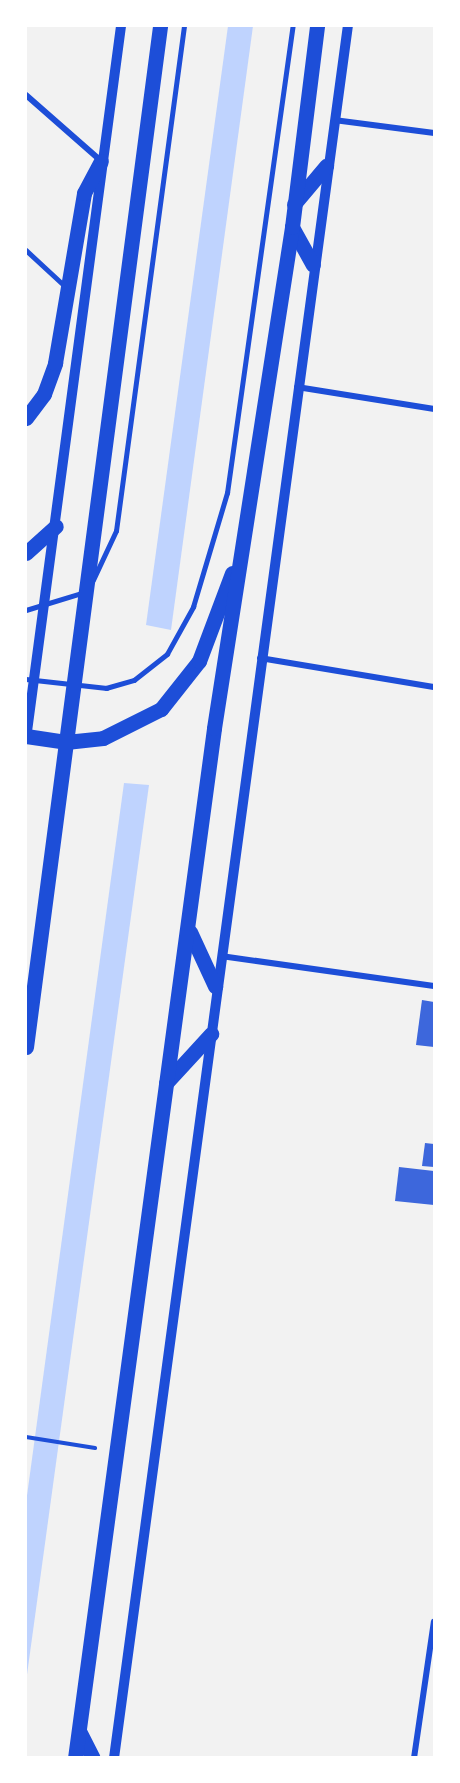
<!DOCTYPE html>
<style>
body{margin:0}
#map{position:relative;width:460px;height:1783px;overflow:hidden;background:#f2f2f2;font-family:"Source Sans 3",sans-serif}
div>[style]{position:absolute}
.water>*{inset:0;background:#bfd3fe}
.building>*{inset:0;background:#3d67dc}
.path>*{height:4px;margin:-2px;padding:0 2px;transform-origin:2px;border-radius:2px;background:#1d4ed8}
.service>*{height:4.5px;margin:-2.25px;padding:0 2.25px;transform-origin:2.25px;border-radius:2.25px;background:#1d4ed8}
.minor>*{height:6px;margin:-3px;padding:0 3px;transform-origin:3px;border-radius:3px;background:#1d4ed8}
.tertiary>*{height:10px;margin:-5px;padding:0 5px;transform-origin:5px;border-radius:5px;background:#1d4ed8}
.primary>*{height:15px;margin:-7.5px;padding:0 7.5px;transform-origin:7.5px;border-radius:7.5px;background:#1d4ed8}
span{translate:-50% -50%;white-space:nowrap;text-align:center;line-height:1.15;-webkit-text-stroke:5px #fff;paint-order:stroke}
.frame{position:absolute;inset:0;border:27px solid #fff;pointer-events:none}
</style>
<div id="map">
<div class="water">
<i style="clip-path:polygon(228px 26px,253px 26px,171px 630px,146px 625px)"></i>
<i style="clip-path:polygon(124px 783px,149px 785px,26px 1682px,26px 1503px)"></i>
</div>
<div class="building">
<i style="clip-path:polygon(422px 1000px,434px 1002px,434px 1047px,416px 1045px)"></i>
<i style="clip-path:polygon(425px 1143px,434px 1144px,434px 1167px,422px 1166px)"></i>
<i style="clip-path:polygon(399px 1167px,434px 1171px,434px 1205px,395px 1201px)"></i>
</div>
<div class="path">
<i style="left:26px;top:1437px;width:70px;rotate:9.1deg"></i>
</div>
<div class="service">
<i style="left:26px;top:250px;width:53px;rotate:42.7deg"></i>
<i style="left:93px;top:580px;width:54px;rotate:-64.9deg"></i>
<i style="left:116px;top:531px;width:510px;rotate:-82.33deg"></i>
<i style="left:26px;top:610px;width:59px;rotate:-16.9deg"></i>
<i style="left:26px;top:679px;width:81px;rotate:6.4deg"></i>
<i style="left:106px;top:688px;width:29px;rotate:-16deg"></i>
<i style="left:134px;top:680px;width:42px;rotate:-38.2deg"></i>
<i style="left:167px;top:654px;width:54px;rotate:-61deg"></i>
<i style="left:193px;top:607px;width:119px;rotate:-73.4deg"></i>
<i style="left:227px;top:493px;width:472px;rotate:-82deg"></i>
</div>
<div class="minor">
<i style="left:26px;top:95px;width:100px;rotate:41.3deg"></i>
<i style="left:334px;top:120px;width:101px;rotate:7.4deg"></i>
<i style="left:297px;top:387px;width:139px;rotate:9.1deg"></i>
<i style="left:260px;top:658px;width:176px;rotate:9.5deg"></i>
<i style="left:221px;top:956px;width:215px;rotate:8deg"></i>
<i style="left:414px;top:1758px;width:138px;rotate:-81.7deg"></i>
</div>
<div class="tertiary">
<i style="left:26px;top:739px;width:719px;rotate:-82.41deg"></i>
<i style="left:114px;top:1758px;width:1748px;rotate:-82.31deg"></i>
</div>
<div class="primary">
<i style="left:294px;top:204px;width:50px;rotate:-49.9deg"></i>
<i style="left:292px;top:227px;width:43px;rotate:61.1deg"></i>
<i style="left:26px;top:418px;width:30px;rotate:-53deg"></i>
<i style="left:44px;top:394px;width:33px;rotate:-70deg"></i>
<i style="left:55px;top:363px;width:172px;rotate:-80.3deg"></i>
<i style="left:84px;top:193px;width:36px;rotate:-62deg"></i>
<i style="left:26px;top:553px;width:40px;rotate:-42deg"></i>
<i style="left:26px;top:736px;width:40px;rotate:8.5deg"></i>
<i style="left:66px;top:742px;width:37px;rotate:-6deg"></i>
<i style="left:103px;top:738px;width:65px;rotate:-26.6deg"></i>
<i style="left:161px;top:709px;width:61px;rotate:-51.6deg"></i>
<i style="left:199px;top:661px;width:94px;rotate:-69.4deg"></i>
<i style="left:190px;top:932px;width:60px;rotate:65.2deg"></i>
<i style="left:26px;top:1047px;width:1030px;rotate:-82.52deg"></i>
<i style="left:166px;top:1083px;width:67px;rotate:-47.4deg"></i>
<i style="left:79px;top:1731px;width:30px;rotate:63deg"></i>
<i style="left:75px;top:1758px;width:1039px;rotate:-82.31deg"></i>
<i style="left:214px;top:728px;width:507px;rotate:-81.15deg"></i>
<i style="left:292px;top:227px;width:203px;rotate:-82.9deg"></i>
</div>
<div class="frame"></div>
</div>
